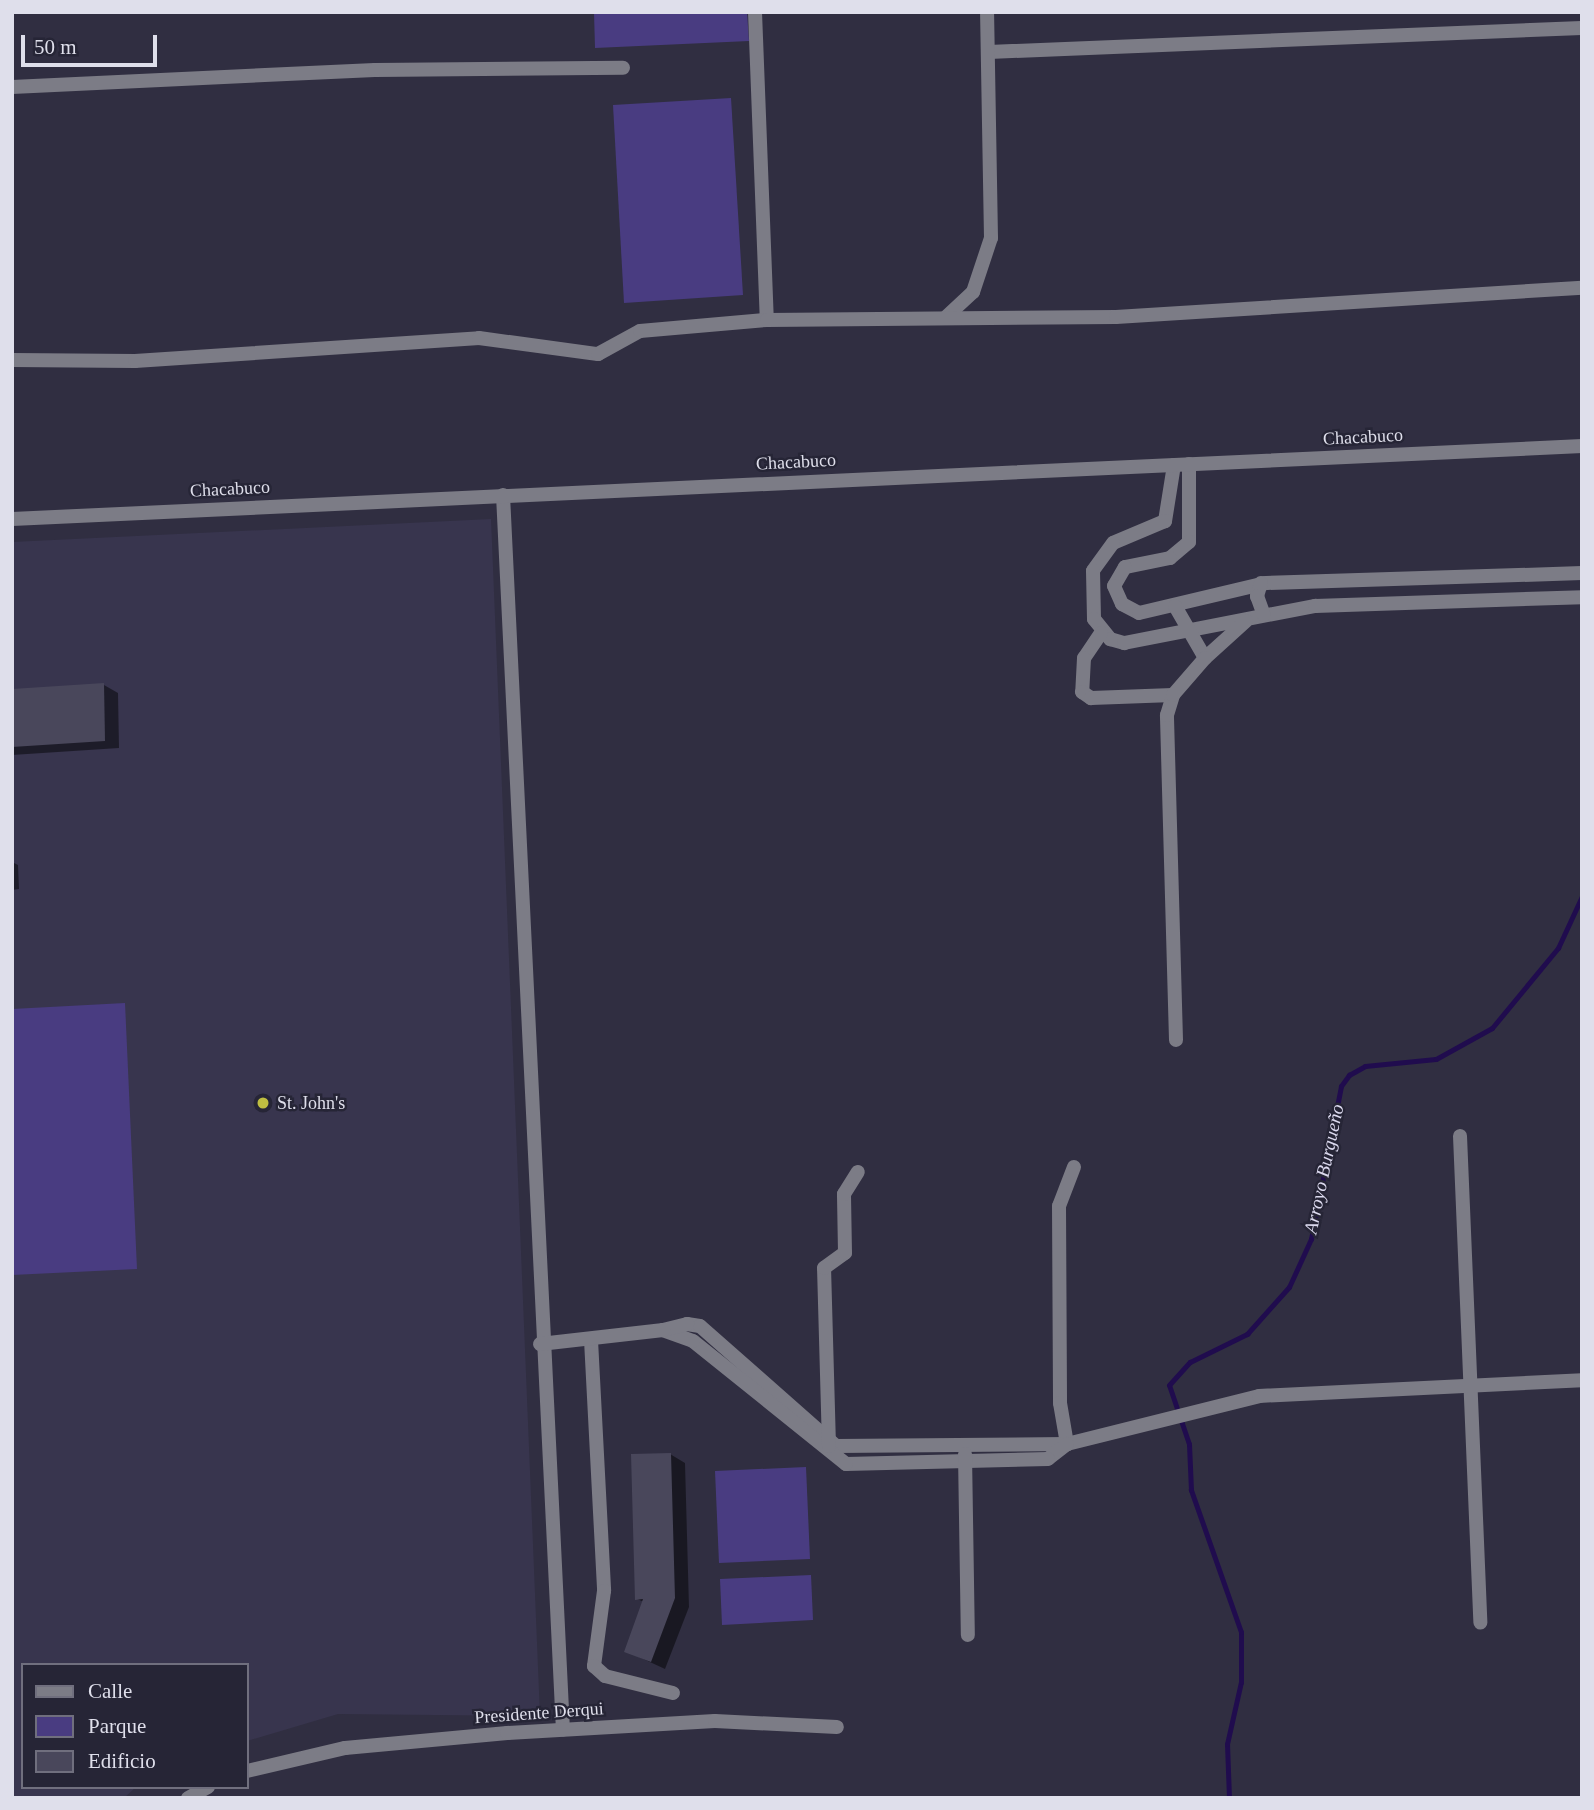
<!DOCTYPE html>
<meta charset="utf-8">
<style>
body{margin:0}
#map{position:relative;width:1594px;height:1810px;overflow:hidden;background:#302e41;font-family:Georgia,serif}
div>[style]{position:absolute}
.built>*{inset:0;background:#38354e}
.green>*{inset:0;background:#493c81}
.shadow>*{inset:0;background:#0007}
.stream>*{height:5px;margin:-2.5px;padding:0 2.5px;transform-origin:2.5px;border-radius:2.5px;background:#200c4e}
.building>*{inset:0;background:#49475b}
.minor>*{height:14px;margin:-7px;padding:0 7px;transform-origin:7px;border-radius:7px;background:#7c7c86}
.tertiary>*{height:14px;margin:-7px;padding:0 7px;transform-origin:7px;border-radius:7px;background:#7c7c86}
.dots>*{width:19px;height:19px;translate:-50% -50%;box-sizing:border-box;border:4px solid #262536;border-radius:50%}
span{translate:-50% -50%;white-space:nowrap;text-align:center;line-height:1.15;-webkit-text-stroke:5px #262536;paint-order:stroke}
.street-label{font-size:18px;color:#dfdfeb}
.poi-label{font-size:18px;color:#dfdfeb}
.left{translate:0 -50%;text-align:left}
.water-label{font-size:19px;color:#dbd9ee;font-style:italic}
.frame{position:absolute;inset:0;border:14px solid #dfdfeb;pointer-events:none}
.legend{position:absolute;left:21px;top:1663px;width:228px;height:126px;box-sizing:border-box;background:#262536;border:2px solid #706f7e;margin:0;padding:9px 12px;list-style:none;font-size:21px;color:#dfdfeb}
.legend li{display:flex;align-items:center;gap:14px;height:35px}
.legend b{width:35px;border:2px solid #706f7e}
.scale{position:absolute;left:21px;top:35px;width:136px;height:32px;box-sizing:border-box;border:4px solid #dfdfeb;border-top:0;padding-left:9px;font-size:21px;line-height:24px;white-space:nowrap;color:#dfdfeb;-webkit-text-stroke:5px #262536;paint-order:stroke}
</style>
<div id="map">
<div class="built">
<i style="clip-path:polygon(491px 519px,540px 1716px,338px 1714px,247px 1741px,247px 1665px,23px 1665px,23px 1787px,136px 1787px,124px 1798px,12px 1798px,12px 542px)"></i>
</div>
<div class="green">
<i style="clip-path:polygon(594px 12px,747px 12px,749px 41px,595px 48px)"></i>
<i style="clip-path:polygon(731px 98px,743px 295px,624px 303px,613px 105px)"></i>
<i style="clip-path:polygon(125px 1003px,137px 1269px,12px 1275px,12px 1009px)"></i>
<i style="clip-path:polygon(806px 1467px,810px 1559px,719px 1563px,715px 1471px)"></i>
<i style="clip-path:polygon(811px 1575px,813px 1620px,722px 1625px,720px 1579px)"></i>
</div>
<div class="shadow">
<i style="clip-path:polygon(104px 685px,118px 693px,119px 748px,12px 755px,12px 694px)"></i>
<i style="clip-path:polygon(12px 862px,18px 865px,19px 889px,12px 890px)"></i>
<i style="clip-path:polygon(670px 1454px,685px 1463px,689px 1607px,665px 1669px,626px 1651px,644px 1602px,637px 1599px)"></i>
</div>
<div class="stream">
<i style="left:1229px;top:1798px;width:54px;rotate:-92.1deg"></i>
<i style="left:1227px;top:1744px;width:64px;rotate:-77.3deg"></i>
<i style="left:1241px;top:1682px;width:50px;rotate:-90deg"></i>
<i style="left:1241px;top:1632px;width:151px;rotate:-109.4deg"></i>
<i style="left:1191px;top:1490px;width:46px;rotate:-92.5deg"></i>
<i style="left:1189px;top:1444px;width:62px;rotate:-108.7deg"></i>
<i style="left:1169px;top:1385px;width:31px;rotate:-48deg"></i>
<i style="left:1190px;top:1362px;width:64px;rotate:-26.2deg"></i>
<i style="left:1247px;top:1334px;width:63px;rotate:-48.2deg"></i>
<i style="left:1289px;top:1287px;width:53px;rotate:-65.4deg"></i>
<i style="left:1311px;top:1239px;width:156px;rotate:-78.9deg"></i>
<i style="left:1341px;top:1086px;width:14px;rotate:-54deg"></i>
<i style="left:1349px;top:1075px;width:18px;rotate:-29deg"></i>
<i style="left:1365px;top:1066px;width:71px;rotate:-5.6deg"></i>
<i style="left:1436px;top:1059px;width:64px;rotate:-29deg"></i>
<i style="left:1492px;top:1028px;width:104px;rotate:-50.5deg"></i>
<i style="left:1558px;top:948px;width:57px;rotate:-65.2deg"></i>
</div>
<div class="building">
<i style="clip-path:polygon(104px 683px,105px 741px,12px 747px,12px 689px)"></i>
<i style="clip-path:polygon(671px 1453px,675px 1598px,651px 1662px,624px 1652px,643px 1599px,635px 1600px,631px 1454px)"></i>
</div>
<div class="minor">
<i style="left:755px;top:12px;width:308px;rotate:87.8deg"></i>
<i style="left:989px;top:52px;width:593px;rotate:-2.32deg"></i>
<i style="left:12px;top:87px;width:363px;rotate:-2.7deg"></i>
<i style="left:375px;top:70px;width:248px;rotate:-0.5deg"></i>
<i style="left:946px;top:317px;width:37px;rotate:-43deg"></i>
<i style="left:973px;top:292px;width:57px;rotate:-71.6deg"></i>
<i style="left:991px;top:238px;width:226px;rotate:-91deg"></i>
<i style="left:12px;top:360px;width:123px;rotate:0.5deg"></i>
<i style="left:135px;top:361px;width:345px;rotate:-3.8deg"></i>
<i style="left:479px;top:338px;width:120px;rotate:7.7deg"></i>
<i style="left:598px;top:354px;width:48px;rotate:-28.7deg"></i>
<i style="left:640px;top:331px;width:127px;rotate:-5deg"></i>
<i style="left:767px;top:320px;width:349px;rotate:-0.5deg"></i>
<i style="left:1116px;top:317px;width:467px;rotate:-3.6deg"></i>
<i style="left:1189px;top:464px;width:78px;rotate:90deg"></i>
<i style="left:1189px;top:542px;width:25px;rotate:140deg"></i>
<i style="left:1170px;top:558px;width:46px;rotate:168.7deg"></i>
<i style="left:1125px;top:567px;width:22px;rotate:120deg"></i>
<i style="left:1114px;top:586px;width:20px;rotate:66deg"></i>
<i style="left:1122px;top:604px;width:19px;rotate:28deg"></i>
<i style="left:1139px;top:613px;width:130px;rotate:-13.3deg"></i>
<i style="left:1266px;top:583px;width:316px;rotate:-1.8deg"></i>
<i style="left:1174px;top:465px;width:57px;rotate:99.1deg"></i>
<i style="left:1165px;top:521px;width:56px;rotate:157.1deg"></i>
<i style="left:1113px;top:543px;width:34px;rotate:126deg"></i>
<i style="left:1093px;top:571px;width:48px;rotate:88.8deg"></i>
<i style="left:1094px;top:619px;width:26px;rotate:51deg"></i>
<i style="left:1110px;top:639px;width:15px;rotate:16deg"></i>
<i style="left:1124px;top:643px;width:195px;rotate:-11deg"></i>
<i style="left:1315px;top:606px;width:267px;rotate:-1.9deg"></i>
<i style="left:503px;top:495px;width:1236px;rotate:87.22deg"></i>
<i style="left:1261px;top:583px;width:14px;rotate:107deg"></i>
<i style="left:1257px;top:596px;width:20px;rotate:70deg"></i>
<i style="left:1175px;top:606px;width:60px;rotate:60deg"></i>
<i style="left:1205px;top:658px;width:55px;rotate:-42.1deg"></i>
<i style="left:1101px;top:633px;width:30px;rotate:124deg"></i>
<i style="left:1084px;top:658px;width:34px;rotate:93deg"></i>
<i style="left:1082px;top:692px;width:11px;rotate:34deg"></i>
<i style="left:1091px;top:698px;width:82px;rotate:-2.1deg"></i>
<i style="left:1176px;top:1040px;width:325px;rotate:-91.6deg"></i>
<i style="left:1167px;top:715px;width:21px;rotate:-73deg"></i>
<i style="left:1173px;top:695px;width:49px;rotate:-49.1deg"></i>
<i style="left:1460px;top:1136px;width:487px;rotate:87.6deg"></i>
<i style="left:1074px;top:1167px;width:42px;rotate:111deg"></i>
<i style="left:1059px;top:1206px;width:197px;rotate:89.7deg"></i>
<i style="left:1060px;top:1403px;width:42px;rotate:80.3deg"></i>
<i style="left:1067px;top:1444px;width:198px;rotate:-14deg"></i>
<i style="left:1259px;top:1396px;width:323px;rotate:-2.8deg"></i>
<i style="left:687px;top:1324px;width:13px;rotate:9deg"></i>
<i style="left:700px;top:1326px;width:181px;rotate:41.4deg"></i>
<i style="left:836px;top:1446px;width:231px;rotate:-0.5deg"></i>
<i style="left:1067px;top:1444px;width:24px;rotate:142deg"></i>
<i style="left:1048px;top:1459px;width:202px;rotate:178.6deg"></i>
<i style="left:846px;top:1464px;width:196px;rotate:-141.2deg"></i>
<i style="left:693px;top:1341px;width:32px;rotate:-160deg"></i>
<i style="left:663px;top:1330px;width:25px;rotate:-14deg"></i>
<i style="left:591px;top:1340px;width:251px;rotate:87deg"></i>
<i style="left:604px;top:1591px;width:76px;rotate:97.6deg"></i>
<i style="left:594px;top:1666px;width:15px;rotate:42deg"></i>
<i style="left:605px;top:1676px;width:70px;rotate:14deg"></i>
<i style="left:540px;top:1344px;width:124px;rotate:-6.5deg"></i>
<i style="left:829px;top:1446px;width:178px;rotate:-91.6deg"></i>
<i style="left:824px;top:1268px;width:26px;rotate:-36deg"></i>
<i style="left:845px;top:1253px;width:59px;rotate:-91deg"></i>
<i style="left:844px;top:1194px;width:26px;rotate:-58deg"></i>
<i style="left:965px;top:1454px;width:181px;rotate:89.1deg"></i>
<i style="left:247px;top:1771px;width:101px;rotate:-13.2deg"></i>
<i style="left:345px;top:1748px;width:163px;rotate:-5.3deg"></i>
<i style="left:507px;top:1733px;width:208px;rotate:-3.3deg"></i>
<i style="left:715px;top:1721px;width:122px;rotate:2.8deg"></i>
<i style="left:188px;top:1798px;width:23px;rotate:-29deg"></i>
</div>
<div class="tertiary">
<i style="left:12px;top:519px;width:1572px;rotate:-2.66deg"></i>
</div>
<div class="dots">
<i style="left:263px;top:1103px;background:#bfbe41"></i>
</div>
<div class="street-label">
<span style="left:1363px;top:437px;rotate:-3deg">Chacabuco</span>
<span style="left:796px;top:462px;rotate:-3deg">Chacabuco</span>
<span style="left:230px;top:489px;rotate:-3deg">Chacabuco</span>
<span style="left:539px;top:1713px;rotate:-4deg">Presidente Derqui</span>
</div>
<div class="poi-label">
<span class="left" style="left:277px;top:1103px">St. John's</span>
</div>
<div class="water-label">
<span style="left:1324px;top:1169px;rotate:-78deg">Arroyo Burgueño</span>
</div>
<div class="frame"></div>
<ul class="legend">
<li><b style="height:9px;background:#7c7c86"></b>Calle</li>
<li><b style="height:19px;background:#493c81"></b>Parque</li>
<li><b style="height:19px;background:#49475b"></b>Edificio</li>
</ul>
<div class="scale">50 m</div>
</div>
